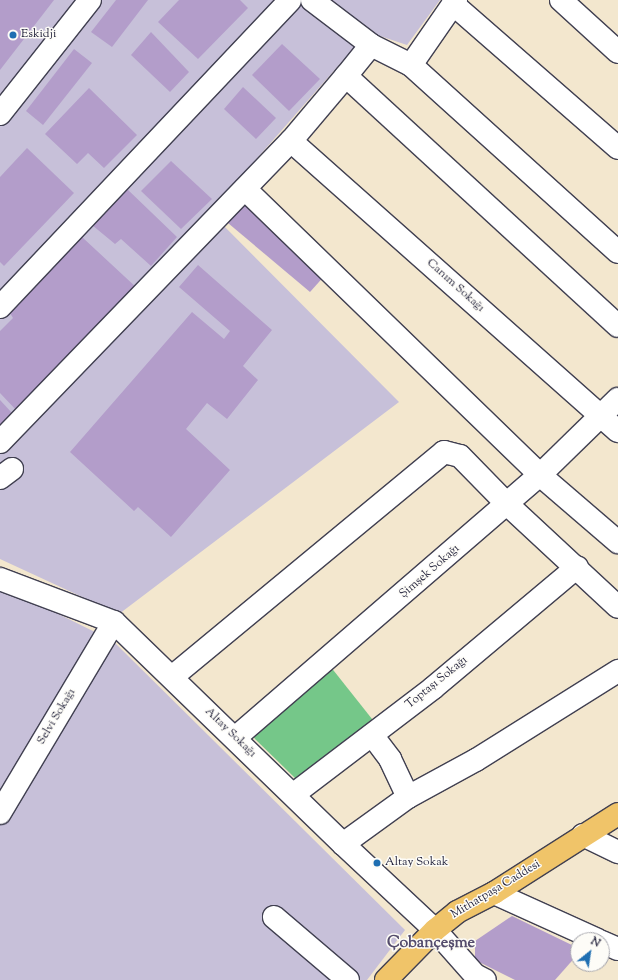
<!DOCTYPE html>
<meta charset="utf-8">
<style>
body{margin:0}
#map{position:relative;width:618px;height:980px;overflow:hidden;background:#f3e7ce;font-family:"Sorts Mill Goudy",serif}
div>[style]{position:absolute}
.industrial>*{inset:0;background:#c7c0d9}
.green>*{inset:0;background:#75c789}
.building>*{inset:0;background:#b39dca}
.roads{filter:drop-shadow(1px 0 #414051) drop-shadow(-1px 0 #414051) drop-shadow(0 1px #414051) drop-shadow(0 -1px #414051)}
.minor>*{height:22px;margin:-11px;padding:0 11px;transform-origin:11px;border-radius:11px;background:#fff}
.major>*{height:22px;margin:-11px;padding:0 11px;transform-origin:11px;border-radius:11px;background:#f0c469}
.dots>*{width:11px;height:11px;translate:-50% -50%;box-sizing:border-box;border:2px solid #fdfcf7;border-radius:50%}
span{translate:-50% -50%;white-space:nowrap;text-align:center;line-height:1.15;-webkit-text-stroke:3px #fdfcf7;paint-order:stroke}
.poi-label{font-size:12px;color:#22223b}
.left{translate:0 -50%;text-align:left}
.street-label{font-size:12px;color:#22223b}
.district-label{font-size:16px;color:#554d6d;font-weight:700}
.north{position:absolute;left:570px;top:932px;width:40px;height:40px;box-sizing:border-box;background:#fdfcf7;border:1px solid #a5a5ac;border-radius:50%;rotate:30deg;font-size:11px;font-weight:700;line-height:16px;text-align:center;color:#22223b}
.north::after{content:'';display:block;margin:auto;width:14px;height:18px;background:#1f6fb2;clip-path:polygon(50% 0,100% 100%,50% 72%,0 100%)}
</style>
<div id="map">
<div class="industrial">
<i style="clip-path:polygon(0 0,440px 0,407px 45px,368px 32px,210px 212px,399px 402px,119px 614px,0 559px)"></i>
<i style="clip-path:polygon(0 585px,113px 641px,405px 930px,367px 980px,0 980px)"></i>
</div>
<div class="green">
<i style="clip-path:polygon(330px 666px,376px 724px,296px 779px,249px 733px)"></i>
</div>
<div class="building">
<i style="clip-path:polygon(0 0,54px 0,0 70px)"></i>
<i style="clip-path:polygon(116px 0,148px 0,112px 47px,91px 32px)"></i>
<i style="clip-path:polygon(179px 0,240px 0,248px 8px,198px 59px,158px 22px)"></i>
<i style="clip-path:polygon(151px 32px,189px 72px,170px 92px,131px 55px)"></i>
<i style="clip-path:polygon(282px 44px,320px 79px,289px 111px,252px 75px)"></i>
<i style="clip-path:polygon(74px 49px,92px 63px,43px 125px,26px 111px)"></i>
<i style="clip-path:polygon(243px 87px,276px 118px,256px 139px,224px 109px)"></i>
<i style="clip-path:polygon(89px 88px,137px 135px,104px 168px,88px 153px,77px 164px,45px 134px)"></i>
<i style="clip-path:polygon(27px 148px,74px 193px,4px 266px,0 262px,0 177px)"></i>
<i style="clip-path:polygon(171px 161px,212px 199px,181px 229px,141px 191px)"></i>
<i style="clip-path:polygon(126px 188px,177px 237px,151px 266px,121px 239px,115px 244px,92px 225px)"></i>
<i style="clip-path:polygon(243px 195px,327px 273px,310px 292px,222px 218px)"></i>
<i style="clip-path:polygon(82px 237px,138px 289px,17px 411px,0 393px,0 331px,13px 318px,7px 308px)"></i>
<i style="clip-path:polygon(198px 265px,272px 330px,243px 366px,258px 380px,227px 419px,207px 403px,186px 429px,230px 470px,171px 537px,138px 507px,134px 511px,70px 452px,192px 312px,224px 339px,230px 331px,179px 287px)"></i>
<i style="clip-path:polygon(0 400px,12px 413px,0 425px)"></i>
<i style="clip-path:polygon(512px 916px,578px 948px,578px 954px,555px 980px,515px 980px,475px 960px,475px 941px)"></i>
</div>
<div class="roads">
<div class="minor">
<i style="left:312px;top:0;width:74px;rotate:37.3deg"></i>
<i style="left:371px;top:45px;width:40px;rotate:129deg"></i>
<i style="left:346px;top:76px;width:369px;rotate:42.6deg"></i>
<i style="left:456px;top:0;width:79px;rotate:124.7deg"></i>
<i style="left:411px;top:65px;width:279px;rotate:42.1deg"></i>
<i style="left:561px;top:0;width:77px;rotate:42.4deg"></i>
<i style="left:453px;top:4px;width:219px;rotate:41.1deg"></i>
<i style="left:371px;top:45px;width:45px;rotate:26.6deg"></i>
<i style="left:0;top:114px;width:145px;rotate:-51.7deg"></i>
<i style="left:291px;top:141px;width:437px;rotate:41.6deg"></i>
<i style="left:245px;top:189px;width:411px;rotate:44.1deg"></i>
<i style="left:540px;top:475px;width:103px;rotate:40.7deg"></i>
<i style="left:0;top:307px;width:422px;rotate:-46.6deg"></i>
<i style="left:0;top:442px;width:419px;rotate:-46deg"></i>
<i style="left:291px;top:141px;width:85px;rotate:-49.8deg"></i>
<i style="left:0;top:478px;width:15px;rotate:-37deg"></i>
<i style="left:0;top:579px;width:122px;rotate:20.7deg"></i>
<i style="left:114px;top:622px;width:319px;rotate:44.1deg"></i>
<i style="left:343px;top:844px;width:126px;rotate:43.1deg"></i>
<i style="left:435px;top:930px;width:60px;rotate:48.4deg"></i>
<i style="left:475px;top:975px;width:11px;rotate:27deg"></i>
<i style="left:172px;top:677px;width:353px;rotate:-39.6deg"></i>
<i style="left:444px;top:452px;width:16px;rotate:14deg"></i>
<i style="left:460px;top:456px;width:67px;rotate:45.6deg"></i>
<i style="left:507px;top:504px;width:151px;rotate:42.9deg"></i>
<i style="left:372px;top:735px;width:30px;rotate:53deg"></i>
<i style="left:390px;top:759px;width:42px;rotate:64.7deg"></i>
<i style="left:235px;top:738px;width:403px;rotate:-40.8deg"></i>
<i style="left:540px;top:475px;width:109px;rotate:-44.3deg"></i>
<i style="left:294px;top:794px;width:175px;rotate:-37.3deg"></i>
<i style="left:433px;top:688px;width:188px;rotate:-40deg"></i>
<i style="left:0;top:813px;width:222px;rotate:-59.2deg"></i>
<i style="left:583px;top:835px;width:39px;rotate:26deg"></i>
<i style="left:343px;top:844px;width:80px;rotate:-35.9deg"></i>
<i style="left:408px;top:797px;width:77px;rotate:-28.6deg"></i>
<i style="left:476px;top:760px;width:168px;rotate:-32.1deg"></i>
<i style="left:494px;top:893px;width:114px;rotate:24.3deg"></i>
<i style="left:274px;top:917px;width:97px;rotate:40.4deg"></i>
<i style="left:602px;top:942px;width:17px;rotate:24deg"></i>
</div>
<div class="major">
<i style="left:386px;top:980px;width:70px;rotate:-45.6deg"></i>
<i style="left:435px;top:930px;width:28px;rotate:-39deg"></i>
<i style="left:457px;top:912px;width:42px;rotate:-27.2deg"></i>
<i style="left:494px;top:893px;width:147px;rotate:-32.5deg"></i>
</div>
</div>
<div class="dots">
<i style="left:13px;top:35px;background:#1f6fb2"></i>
<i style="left:377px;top:863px;background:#1f6fb2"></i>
</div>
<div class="poi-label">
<span class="left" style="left:21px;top:35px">Eskidji</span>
<span class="left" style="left:385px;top:863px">Altay Sokak</span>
</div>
<div class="street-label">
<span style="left:455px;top:286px;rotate:42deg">Canım Sokağı</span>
<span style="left:430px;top:572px;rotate:-41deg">Şimşek Sokağı</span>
<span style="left:437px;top:683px;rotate:-39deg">Toptaşı Sokağı</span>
<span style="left:57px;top:717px;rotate:-59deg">Selvi Sokağı</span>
<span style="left:230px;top:733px;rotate:44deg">Altay Sokağı</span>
<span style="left:496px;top:890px;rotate:-31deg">Mithatpaşa Caddesi</span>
</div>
<div class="district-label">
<span style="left:431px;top:944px">Çobançeşme</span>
</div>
<div class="north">N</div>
</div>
